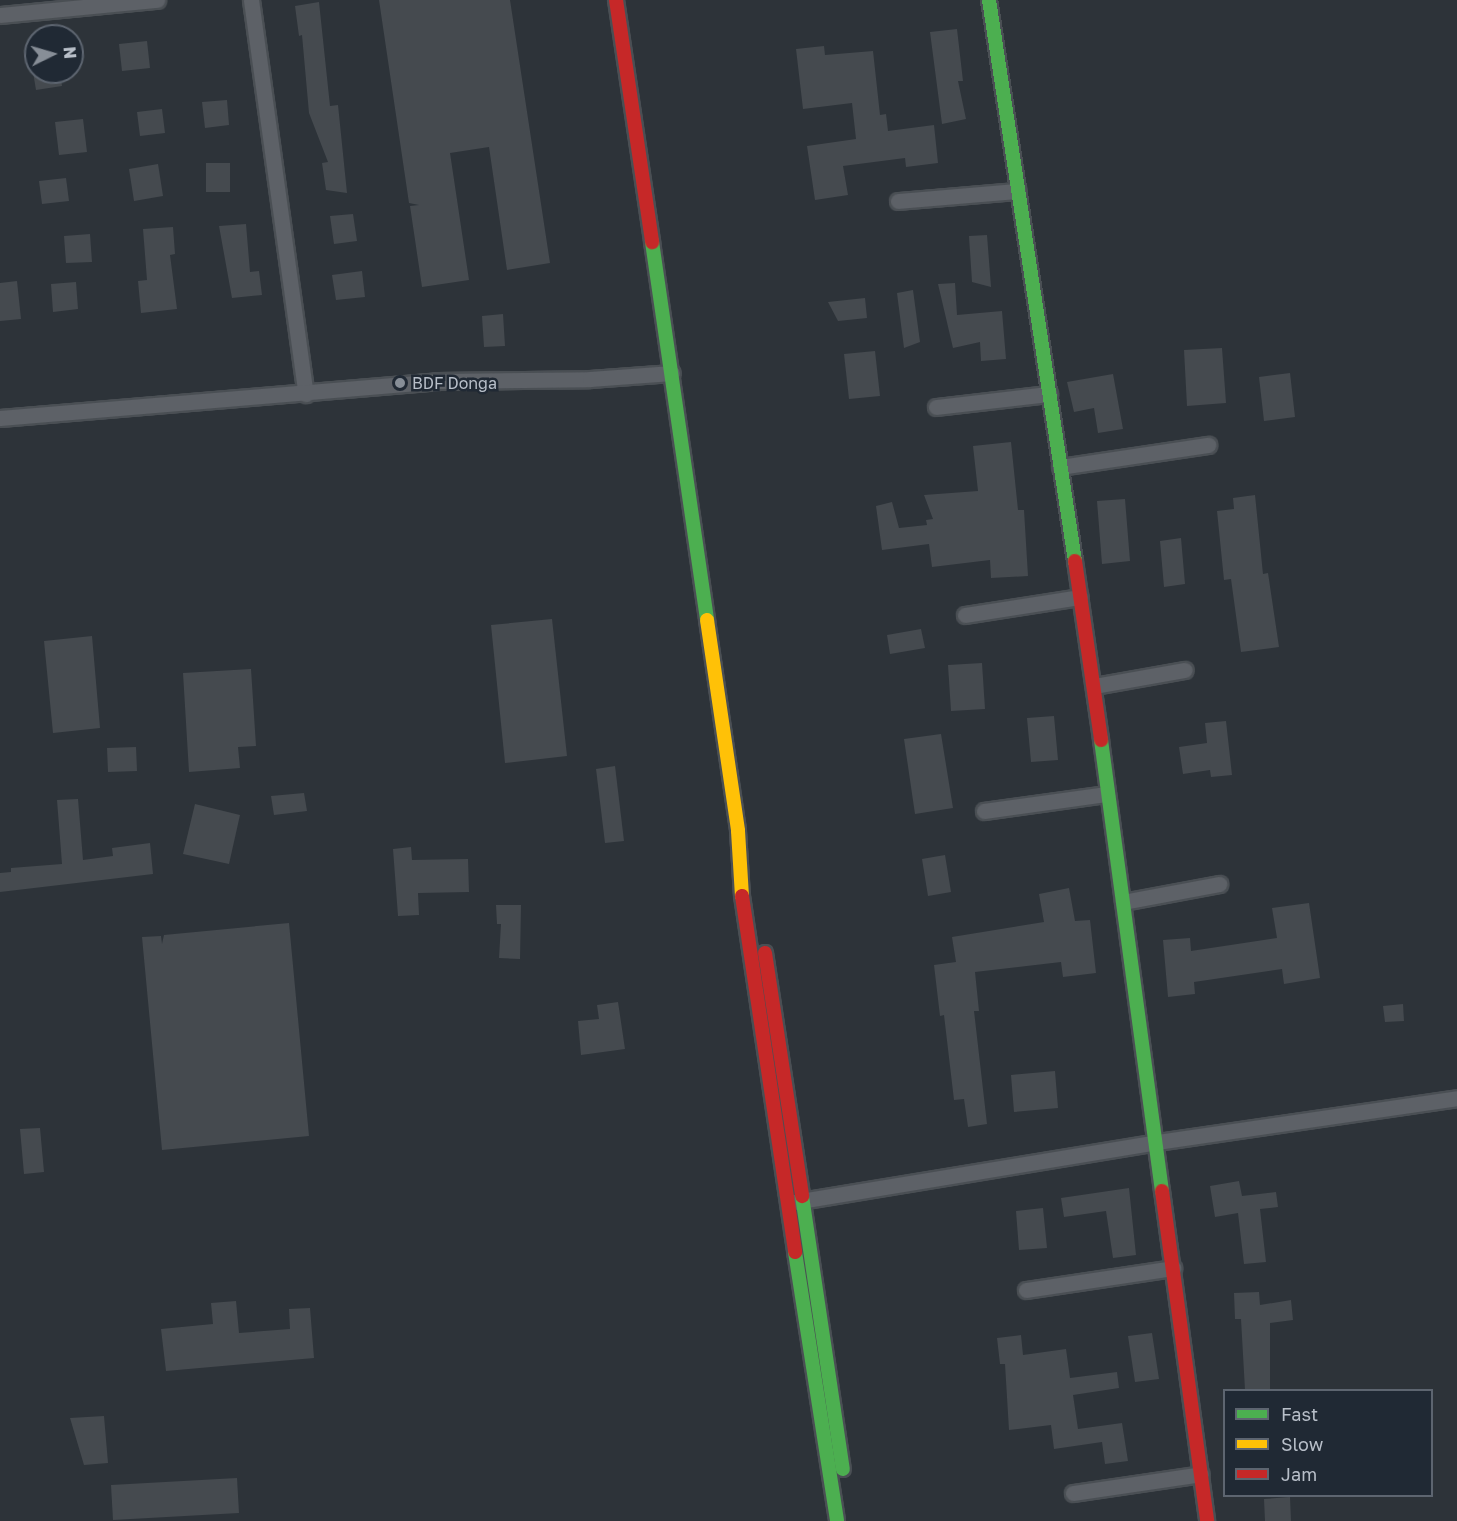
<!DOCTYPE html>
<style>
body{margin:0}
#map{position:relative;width:1457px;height:1521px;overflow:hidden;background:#2d3339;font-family:"Golos Text",sans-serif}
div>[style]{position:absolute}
.building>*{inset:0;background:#454a4f}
.roads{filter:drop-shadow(2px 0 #4a4f54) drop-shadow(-2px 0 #4a4f54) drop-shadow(0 2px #4a4f54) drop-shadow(0 -2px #4a4f54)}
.street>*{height:15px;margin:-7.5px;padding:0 7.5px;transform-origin:7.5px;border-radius:7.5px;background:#5d6167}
.fast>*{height:14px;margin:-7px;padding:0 7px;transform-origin:7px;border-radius:7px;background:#4caf50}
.slow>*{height:14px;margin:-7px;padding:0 7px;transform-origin:7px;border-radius:7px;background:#ffc107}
.jam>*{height:14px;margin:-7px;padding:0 7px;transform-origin:7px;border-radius:7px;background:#c62828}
.dots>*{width:16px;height:16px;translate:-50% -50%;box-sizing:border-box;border:3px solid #202934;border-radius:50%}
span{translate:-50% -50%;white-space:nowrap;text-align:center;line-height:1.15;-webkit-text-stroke:5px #202934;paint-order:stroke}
.poi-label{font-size:16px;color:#b8bfc9}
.left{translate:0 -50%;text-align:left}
.legend{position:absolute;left:1223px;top:1389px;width:210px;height:108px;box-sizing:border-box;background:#202934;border:2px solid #5d6570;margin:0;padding:8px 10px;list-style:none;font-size:18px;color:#b8bfc9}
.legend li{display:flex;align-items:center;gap:12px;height:30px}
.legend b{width:30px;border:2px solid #5d6570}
.north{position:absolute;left:24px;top:24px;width:60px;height:60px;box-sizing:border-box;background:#202934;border:2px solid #5d6570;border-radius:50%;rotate:85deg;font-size:16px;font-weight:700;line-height:24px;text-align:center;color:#b8bfc9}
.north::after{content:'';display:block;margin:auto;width:21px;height:27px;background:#878e97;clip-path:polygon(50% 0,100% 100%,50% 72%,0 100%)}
</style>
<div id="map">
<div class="building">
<i style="clip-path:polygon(379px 0,510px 0,550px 263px,507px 270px,489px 147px,450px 153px,469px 280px,422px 287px,410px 206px,419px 205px,409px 203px)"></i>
<i style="clip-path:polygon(319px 2px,330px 106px,338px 105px,347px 193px,326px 190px,322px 163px,328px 162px,309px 113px,302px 35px,299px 36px,295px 6px)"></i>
<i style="clip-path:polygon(957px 29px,963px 81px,958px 81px,966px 119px,942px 124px,930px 32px)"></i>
<i style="clip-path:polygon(147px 41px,150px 68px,122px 71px,119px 44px)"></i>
<i style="clip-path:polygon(824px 46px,825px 55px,873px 51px,880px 115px,886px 114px,888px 131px,934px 125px,938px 163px,906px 167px,905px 158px,843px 166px,848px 195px,815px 200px,807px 146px,856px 139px,852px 103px,803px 109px,796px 49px)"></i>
<i style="clip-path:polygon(33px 72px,60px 72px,62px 86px,36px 90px)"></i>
<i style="clip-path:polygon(227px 100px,229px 125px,205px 128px,202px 102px)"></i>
<i style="clip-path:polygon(162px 109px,165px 133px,140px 136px,137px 112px)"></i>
<i style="clip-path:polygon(83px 119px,87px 152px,59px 155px,55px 122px)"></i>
<i style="clip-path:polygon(206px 163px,230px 163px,230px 192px,206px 192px)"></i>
<i style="clip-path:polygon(158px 164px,163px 196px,134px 201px,129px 169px)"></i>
<i style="clip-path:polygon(66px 178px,69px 201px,42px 204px,39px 181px)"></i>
<i style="clip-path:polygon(353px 214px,357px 241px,334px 244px,330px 216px)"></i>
<i style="clip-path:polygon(246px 224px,250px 272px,259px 271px,262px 295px,232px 298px,219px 226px)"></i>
<i style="clip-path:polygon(173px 227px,175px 254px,170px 255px,177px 309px,141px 313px,138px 281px,147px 280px,143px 229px)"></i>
<i style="clip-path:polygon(90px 234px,92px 262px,66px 263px,64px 236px)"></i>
<i style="clip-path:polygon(987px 235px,991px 287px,972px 282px,969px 236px)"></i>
<i style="clip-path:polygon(362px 271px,365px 297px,336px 300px,332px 275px)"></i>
<i style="clip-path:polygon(17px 281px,21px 319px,0 321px,0 283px)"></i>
<i style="clip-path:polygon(76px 282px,78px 309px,53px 312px,51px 284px)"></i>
<i style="clip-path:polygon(955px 283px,957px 315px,1002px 311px,1006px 359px,981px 361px,980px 342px,953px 348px,938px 284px)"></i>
<i style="clip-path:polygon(913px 290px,920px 342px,904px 348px,897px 293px)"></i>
<i style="clip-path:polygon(865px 298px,867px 318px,838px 321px,828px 302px)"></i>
<i style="clip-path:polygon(503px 314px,505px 346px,484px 347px,482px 316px)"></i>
<i style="clip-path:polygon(1222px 348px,1226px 403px,1187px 406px,1184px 350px)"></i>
<i style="clip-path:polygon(875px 351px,880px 396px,849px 399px,844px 354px)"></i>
<i style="clip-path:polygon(1290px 373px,1295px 417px,1264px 421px,1259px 377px)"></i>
<i style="clip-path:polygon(1113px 374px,1123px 429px,1098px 433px,1094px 408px,1074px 412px,1067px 382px)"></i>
<i style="clip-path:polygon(1011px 442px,1018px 510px,1024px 510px,1028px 576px,991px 578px,990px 560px,932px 567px,929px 544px,882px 550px,876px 506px,892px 502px,899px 528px,927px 525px,926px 520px,933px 519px,924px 495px,978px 491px,973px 446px)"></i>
<i style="clip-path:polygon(1255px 495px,1263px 574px,1268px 573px,1279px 647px,1241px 652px,1231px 579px,1224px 580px,1217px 511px,1234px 509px,1233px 498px)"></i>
<i style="clip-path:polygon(1125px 499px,1130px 561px,1102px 564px,1097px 501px)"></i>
<i style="clip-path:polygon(1181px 538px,1185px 584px,1164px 587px,1160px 541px)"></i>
<i style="clip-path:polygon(552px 619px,567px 756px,505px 763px,491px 625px)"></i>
<i style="clip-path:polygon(921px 629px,925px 648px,890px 654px,887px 635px)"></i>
<i style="clip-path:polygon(92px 636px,100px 728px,53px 733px,44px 641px)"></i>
<i style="clip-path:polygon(982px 663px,985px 709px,951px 711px,948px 665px)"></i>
<i style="clip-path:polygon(251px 669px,256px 746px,238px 747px,240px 768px,189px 772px,183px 673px)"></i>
<i style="clip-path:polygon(1054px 716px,1058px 760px,1031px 762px,1027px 718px)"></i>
<i style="clip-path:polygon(1226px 721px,1232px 775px,1211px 777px,1210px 770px,1183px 774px,1179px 747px,1207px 743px,1205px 723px)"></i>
<i style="clip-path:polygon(941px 734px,953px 808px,915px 814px,904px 739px)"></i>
<i style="clip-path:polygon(136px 747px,137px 771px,108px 772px,107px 748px)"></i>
<i style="clip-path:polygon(615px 766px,624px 841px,605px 843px,596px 769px)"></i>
<i style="clip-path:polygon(304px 793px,307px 811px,274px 815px,271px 796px)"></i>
<i style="clip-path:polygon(78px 799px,83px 860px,113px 856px,112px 848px,150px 843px,153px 874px,0 892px,0 873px,11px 872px,11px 868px,62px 864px,57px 800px)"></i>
<i style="clip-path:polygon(195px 804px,240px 815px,229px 864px,183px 854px)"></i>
<i style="clip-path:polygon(411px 847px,412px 860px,468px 859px,469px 892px,418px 893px,419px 915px,398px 916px,393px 849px)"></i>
<i style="clip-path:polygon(945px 855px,951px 892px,928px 896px,922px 859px)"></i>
<i style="clip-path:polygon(1069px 888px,1075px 921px,1090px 920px,1096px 973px,1063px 977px,1061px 962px,975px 972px,979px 1011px,974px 1011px,987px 1124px,968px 1127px,964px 1099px,954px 1100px,944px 1015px,940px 1016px,934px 965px,956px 962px,952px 937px,1044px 922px,1039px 894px)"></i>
<i style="clip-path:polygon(1309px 903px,1320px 978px,1284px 984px,1282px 969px,1194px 982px,1195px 994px,1168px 997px,1163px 940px,1190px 938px,1191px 951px,1277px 938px,1272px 908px)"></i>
<i style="clip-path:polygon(496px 905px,521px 905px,520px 959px,499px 958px,501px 924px,497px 924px)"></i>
<i style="clip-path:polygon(289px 923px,309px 1136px,162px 1150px,142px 937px,161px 936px,162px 944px,164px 935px)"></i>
<i style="clip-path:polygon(618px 1002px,625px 1049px,581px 1055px,578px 1021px,599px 1019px,597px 1005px)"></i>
<i style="clip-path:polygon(1403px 1004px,1404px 1021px,1385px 1022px,1383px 1006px)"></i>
<i style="clip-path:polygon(1055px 1071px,1058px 1108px,1014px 1112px,1011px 1075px)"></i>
<i style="clip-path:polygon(40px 1128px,44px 1172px,24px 1174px,20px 1129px)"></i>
<i style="clip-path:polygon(1239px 1181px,1242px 1196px,1276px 1192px,1278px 1207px,1260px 1209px,1266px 1262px,1244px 1264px,1238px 1213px,1215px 1217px,1210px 1186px)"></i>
<i style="clip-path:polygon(1129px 1188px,1136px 1255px,1113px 1258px,1106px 1211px,1064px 1217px,1061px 1198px)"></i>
<i style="clip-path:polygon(1043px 1208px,1047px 1248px,1019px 1250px,1016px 1211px)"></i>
<i style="clip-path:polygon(1259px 1292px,1260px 1305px,1291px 1300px,1293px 1320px,1270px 1323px,1270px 1390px,1245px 1390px,1241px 1319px,1235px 1319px,1234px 1293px)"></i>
<i style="clip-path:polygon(236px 1301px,239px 1333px,290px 1329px,289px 1309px,310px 1308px,314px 1358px,166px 1371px,161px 1329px,213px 1324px,211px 1303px)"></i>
<i style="clip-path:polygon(1152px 1333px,1159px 1379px,1135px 1382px,1128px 1336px)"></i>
<i style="clip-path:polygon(1021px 1335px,1023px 1355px,1066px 1349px,1070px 1378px,1117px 1372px,1119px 1388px,1073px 1395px,1078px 1429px,1122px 1423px,1128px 1461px,1105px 1464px,1102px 1442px,1054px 1449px,1051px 1425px,1009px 1430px,1005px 1364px,1000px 1364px,997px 1338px)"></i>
<i style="clip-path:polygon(104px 1416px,108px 1463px,84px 1465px,70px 1418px)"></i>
<i style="clip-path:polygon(237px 1478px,239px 1513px,113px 1520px,111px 1485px)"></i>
<i style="clip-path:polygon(1290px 1497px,1291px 1521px,1265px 1521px,1264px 1499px)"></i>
</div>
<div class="roads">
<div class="street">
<i style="left:251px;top:0;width:398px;rotate:82.1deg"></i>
<i style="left:0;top:15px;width:158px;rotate:-5.5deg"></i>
<i style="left:898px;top:201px;width:120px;rotate:-4.8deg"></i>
<i style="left:936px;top:407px;width:114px;rotate:-6.6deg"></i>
<i style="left:0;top:418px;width:439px;rotate:-4.8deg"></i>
<i style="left:437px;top:381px;width:153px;rotate:-0.7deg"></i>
<i style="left:590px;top:379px;width:82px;rotate:-4.2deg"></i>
<i style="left:1060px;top:467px;width:150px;rotate:-8.5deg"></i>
<i style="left:965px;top:615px;width:116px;rotate:-8.9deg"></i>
<i style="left:1094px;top:686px;width:92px;rotate:-10deg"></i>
<i style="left:984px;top:811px;width:124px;rotate:-7.9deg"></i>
<i style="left:1123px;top:902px;width:98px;rotate:-10.6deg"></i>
<i style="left:795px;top:1202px;width:367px;rotate:-9.4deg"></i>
<i style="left:1157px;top:1142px;width:303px;rotate:-8.3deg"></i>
<i style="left:1026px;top:1290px;width:149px;rotate:-8.5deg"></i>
<i style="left:1073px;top:1493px;width:129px;rotate:-8.4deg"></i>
</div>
<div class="fast">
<i style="left:989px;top:0;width:568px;rotate:81.28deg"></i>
<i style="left:652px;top:242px;width:382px;rotate:81.7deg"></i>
<i style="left:1101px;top:740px;width:455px;rotate:82.3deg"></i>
<i style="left:802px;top:1196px;width:276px;rotate:81.5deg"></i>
<i style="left:795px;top:1252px;width:272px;rotate:81.1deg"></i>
</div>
<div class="slow">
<i style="left:707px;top:620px;width:213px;rotate:81.6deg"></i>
<i style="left:738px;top:831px;width:65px;rotate:86.5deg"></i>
</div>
<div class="jam">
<i style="left:616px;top:0;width:245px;rotate:81.5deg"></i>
<i style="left:1075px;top:561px;width:181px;rotate:81.7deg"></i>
<i style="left:742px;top:896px;width:360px;rotate:81.5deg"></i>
<i style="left:765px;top:953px;width:246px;rotate:81.3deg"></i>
<i style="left:1162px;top:1191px;width:333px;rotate:82.2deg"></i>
</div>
</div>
<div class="dots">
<i style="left:400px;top:383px;background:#878e97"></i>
</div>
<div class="poi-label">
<span class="left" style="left:412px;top:383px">BDF Donga</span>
</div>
<ul class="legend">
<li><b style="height:8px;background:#4caf50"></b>Fast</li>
<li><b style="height:8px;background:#ffc107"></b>Slow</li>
<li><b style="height:8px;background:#c62828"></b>Jam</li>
</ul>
<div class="north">N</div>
</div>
